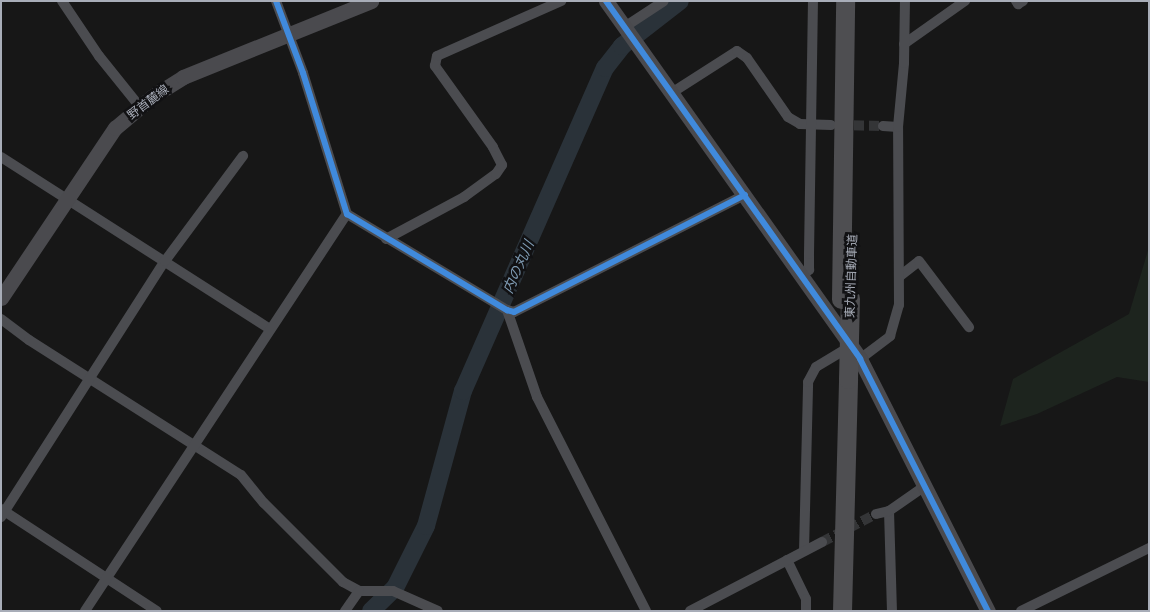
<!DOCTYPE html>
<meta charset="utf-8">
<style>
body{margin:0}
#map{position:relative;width:1150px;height:612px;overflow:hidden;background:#171717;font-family:"PT Sans","Noto Sans JP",sans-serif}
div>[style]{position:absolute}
.green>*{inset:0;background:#1d241e}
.river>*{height:18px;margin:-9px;padding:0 9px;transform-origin:9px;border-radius:9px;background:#2a3239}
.street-tunnel>*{height:10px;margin-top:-5px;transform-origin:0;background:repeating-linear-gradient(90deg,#343537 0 10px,transparent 0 15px)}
.street>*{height:10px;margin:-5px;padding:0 5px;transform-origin:5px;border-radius:5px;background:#4b4c50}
.secondary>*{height:15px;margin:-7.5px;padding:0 7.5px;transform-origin:7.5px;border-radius:7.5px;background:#4a4a4e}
.highway>*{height:19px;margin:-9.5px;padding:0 9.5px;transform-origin:9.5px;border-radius:9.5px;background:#4e4e51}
.highway-bridge>*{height:19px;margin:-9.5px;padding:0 9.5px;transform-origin:9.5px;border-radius:9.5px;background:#4e4e51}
.cycleway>*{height:6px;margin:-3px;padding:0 3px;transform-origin:3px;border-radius:3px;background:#408adc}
span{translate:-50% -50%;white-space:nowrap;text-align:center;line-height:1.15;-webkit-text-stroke:5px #111113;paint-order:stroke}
.street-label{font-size:12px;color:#a8adb8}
.water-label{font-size:14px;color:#7f9bb3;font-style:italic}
.frame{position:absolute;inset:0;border:2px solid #a8adb8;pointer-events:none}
</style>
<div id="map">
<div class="green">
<i style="clip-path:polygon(1149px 247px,1149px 382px,1117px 377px,1037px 414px,1000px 426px,1013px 379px,1129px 314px)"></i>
</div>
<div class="river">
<i style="left:371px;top:611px;width:33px;rotate:-44deg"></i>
<i style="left:395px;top:588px;width:69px;rotate:-63.4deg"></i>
<i style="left:426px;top:526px;width:140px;rotate:-74.7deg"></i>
<i style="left:463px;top:391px;width:353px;rotate:-66.3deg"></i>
<i style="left:605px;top:68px;width:28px;rotate:-52deg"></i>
<i style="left:622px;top:46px;width:73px;rotate:-37.8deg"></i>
</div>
<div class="street-tunnel">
<i style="left:839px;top:125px;width:44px;rotate:1.3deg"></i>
<i style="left:822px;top:542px;width:61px;rotate:-27.4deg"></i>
</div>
<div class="street">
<i style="left:62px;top:1px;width:66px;rotate:56.1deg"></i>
<i style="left:99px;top:56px;width:65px;rotate:51.2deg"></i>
<i style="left:276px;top:1px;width:77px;rotate:69.4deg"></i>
<i style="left:303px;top:73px;width:148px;rotate:72.7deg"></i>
<i style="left:347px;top:214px;width:187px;rotate:31deg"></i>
<i style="left:507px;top:310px;width:7px;rotate:16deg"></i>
<i style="left:514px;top:312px;width:259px;rotate:-26.9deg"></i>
<i style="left:1016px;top:1px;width:4px;rotate:56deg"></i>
<i style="left:1018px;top:4px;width:6px;rotate:-31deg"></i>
<i style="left:626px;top:26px;width:45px;rotate:-33.3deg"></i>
<i style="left:904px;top:44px;width:75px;rotate:-35.2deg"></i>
<i style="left:673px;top:92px;width:76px;rotate:-32.6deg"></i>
<i style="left:737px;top:51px;width:12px;rotate:35deg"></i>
<i style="left:747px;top:58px;width:72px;rotate:55.2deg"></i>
<i style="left:788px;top:117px;width:14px;rotate:30deg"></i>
<i style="left:800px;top:124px;width:31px;rotate:2deg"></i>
<i style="left:883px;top:126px;width:15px;rotate:4deg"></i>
<i style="left:1px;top:157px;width:319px;rotate:32.6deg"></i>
<i style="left:386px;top:239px;width:89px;rotate:-28.3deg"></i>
<i style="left:464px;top:197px;width:39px;rotate:-36deg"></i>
<i style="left:496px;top:174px;width:11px;rotate:-56deg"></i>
<i style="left:502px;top:165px;width:20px;rotate:-117deg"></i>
<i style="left:493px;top:147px;width:100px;rotate:-125.6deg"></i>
<i style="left:435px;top:66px;width:10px;rotate:-79deg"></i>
<i style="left:437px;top:56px;width:136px;rotate:-23.9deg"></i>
<i style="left:802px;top:275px;width:9px;rotate:-36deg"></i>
<i style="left:809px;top:270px;width:16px;rotate:-90deg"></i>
<i style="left:809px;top:254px;width:253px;rotate:-89.1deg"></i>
<i style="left:900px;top:276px;width:24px;rotate:-38deg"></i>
<i style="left:919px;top:261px;width:83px;rotate:52.9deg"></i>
<i style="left:507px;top:310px;width:92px;rotate:71deg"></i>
<i style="left:537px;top:397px;width:240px;rotate:63deg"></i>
<i style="left:1px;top:319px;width:35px;rotate:37deg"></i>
<i style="left:29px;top:340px;width:251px;rotate:32.5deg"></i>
<i style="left:241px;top:475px;width:36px;rotate:51deg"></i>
<i style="left:264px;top:503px;width:112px;rotate:45deg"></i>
<i style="left:343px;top:582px;width:18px;rotate:29deg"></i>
<i style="left:359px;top:591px;width:34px"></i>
<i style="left:393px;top:591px;width:49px;rotate:24deg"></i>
<i style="left:860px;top:359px;width:38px;rotate:-37deg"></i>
<i style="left:890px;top:336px;width:32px;rotate:-74deg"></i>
<i style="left:899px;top:305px;width:178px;rotate:-90.3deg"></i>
<i style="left:898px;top:127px;width:64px;rotate:-84.6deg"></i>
<i style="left:904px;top:63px;width:62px;rotate:-89.1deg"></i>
<i style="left:1px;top:509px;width:186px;rotate:33.2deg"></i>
<i style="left:889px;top:511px;width:100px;rotate:88.3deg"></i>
<i style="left:876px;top:514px;width:13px;rotate:-13deg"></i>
<i style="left:889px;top:511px;width:44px;rotate:-34.8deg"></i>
<i style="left:1px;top:517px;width:304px;rotate:-57.4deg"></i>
<i style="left:165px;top:261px;width:131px;rotate:-53.4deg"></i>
<i style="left:804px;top:551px;width:169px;rotate:-88.6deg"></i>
<i style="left:808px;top:382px;width:17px;rotate:-62deg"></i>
<i style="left:816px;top:367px;width:41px;rotate:-31deg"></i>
<i style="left:787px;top:560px;width:43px;rotate:64deg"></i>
<i style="left:806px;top:599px;width:12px;rotate:90deg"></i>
<i style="left:85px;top:611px;width:476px;rotate:-56.6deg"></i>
<i style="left:345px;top:611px;width:24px;rotate:-55deg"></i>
<i style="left:690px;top:611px;width:149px;rotate:-27.6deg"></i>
<i style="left:1021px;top:611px;width:143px;rotate:-26.2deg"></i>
</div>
<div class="secondary">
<i style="left:606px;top:1px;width:439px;rotate:54.6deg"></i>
<i style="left:860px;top:359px;width:283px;rotate:63.1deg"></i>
<i style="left:1px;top:298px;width:205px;rotate:-56.2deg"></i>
<i style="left:115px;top:128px;width:50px;rotate:-40.1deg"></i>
<i style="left:153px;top:96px;width:36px;rotate:-32deg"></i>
<i style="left:183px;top:77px;width:203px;rotate:-22deg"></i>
</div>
<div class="highway">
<i style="left:841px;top:299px;width:298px;rotate:-89.2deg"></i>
<i style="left:842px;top:611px;width:232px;rotate:-88.5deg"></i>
</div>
<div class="highway-bridge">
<i style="left:848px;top:379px;width:81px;rotate:-88.6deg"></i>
</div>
<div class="cycleway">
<i style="left:276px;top:1px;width:77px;rotate:69.4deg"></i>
<i style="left:303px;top:73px;width:148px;rotate:72.7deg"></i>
<i style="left:347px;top:214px;width:187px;rotate:31deg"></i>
<i style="left:507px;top:310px;width:7px;rotate:16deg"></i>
<i style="left:514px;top:312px;width:259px;rotate:-26.9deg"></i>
<i style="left:606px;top:1px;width:439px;rotate:54.6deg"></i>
<i style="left:860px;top:359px;width:283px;rotate:63.1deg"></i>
</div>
<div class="street-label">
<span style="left:148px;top:102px;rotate:-37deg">野首麓線</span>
<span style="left:851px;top:276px;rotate:-88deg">東九州自動車道</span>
</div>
<div class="water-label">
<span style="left:518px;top:267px;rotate:-66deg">内の丸川</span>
</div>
<div class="frame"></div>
</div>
